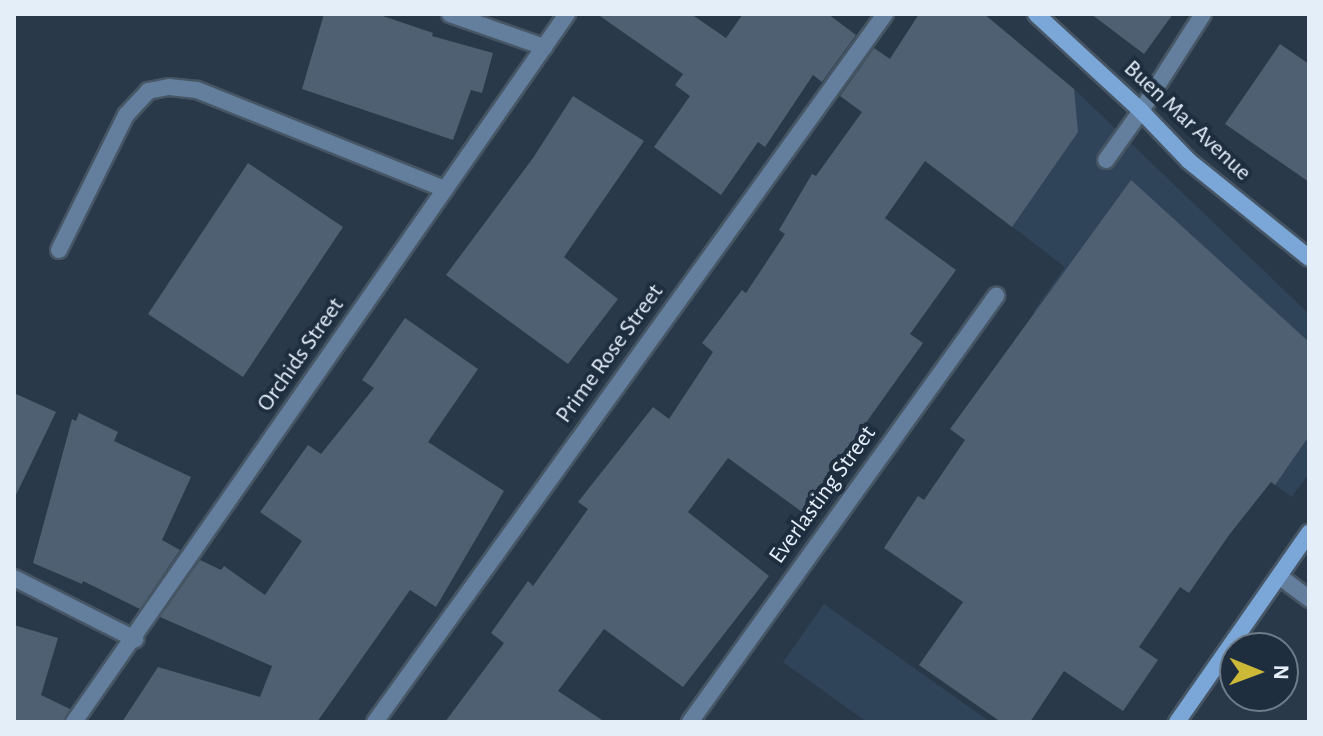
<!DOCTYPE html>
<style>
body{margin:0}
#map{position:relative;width:1323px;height:736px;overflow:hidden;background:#293949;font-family:"Alegreya Sans",sans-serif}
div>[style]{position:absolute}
.built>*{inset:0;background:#304459}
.building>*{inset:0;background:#4f6072}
.roads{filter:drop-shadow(2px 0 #475665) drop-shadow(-2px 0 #475665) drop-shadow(0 2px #475665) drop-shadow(0 -2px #475665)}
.lane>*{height:16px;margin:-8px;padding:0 8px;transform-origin:8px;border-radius:8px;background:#637f9d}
.street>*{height:16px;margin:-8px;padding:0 8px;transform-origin:8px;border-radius:8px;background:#637f9d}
.secondary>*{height:16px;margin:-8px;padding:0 8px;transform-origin:8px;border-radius:8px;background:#7aa7d7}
span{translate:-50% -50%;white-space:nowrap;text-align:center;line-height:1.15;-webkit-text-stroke:8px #1f2e3f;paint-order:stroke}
.street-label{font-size:24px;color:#e4eef9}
.frame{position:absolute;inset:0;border:16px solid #e4eef9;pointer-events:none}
.north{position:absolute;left:1219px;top:632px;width:80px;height:80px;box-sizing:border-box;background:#1f2e3f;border:2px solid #6e7b89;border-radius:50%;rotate:91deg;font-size:22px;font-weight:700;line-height:32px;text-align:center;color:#e4eef9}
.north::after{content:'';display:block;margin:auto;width:28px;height:36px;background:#cdb938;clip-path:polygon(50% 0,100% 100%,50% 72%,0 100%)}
</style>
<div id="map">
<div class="built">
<i style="clip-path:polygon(919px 14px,984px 14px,1074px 89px,1309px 314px,1309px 473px,1292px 497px,1033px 312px,1065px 267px,857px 108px)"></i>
<i style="clip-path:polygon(824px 604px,990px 722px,867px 722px,783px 662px)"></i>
</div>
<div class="building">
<i style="clip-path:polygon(324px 14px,377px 14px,433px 33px,432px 36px,493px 53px,482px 93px,471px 90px,453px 140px,302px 89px)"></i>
<i style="clip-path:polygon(597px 14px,691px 14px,726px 38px,743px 14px,828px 14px,856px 35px,822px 82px,813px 75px,765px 147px,758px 142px,721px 195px,654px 147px,690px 96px,675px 85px,683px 74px)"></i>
<i style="clip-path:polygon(919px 14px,984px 14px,1074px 89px,1078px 132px,1012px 227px,925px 161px,885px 218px,956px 270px,910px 334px,923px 343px,802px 512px,728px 458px,688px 512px,769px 576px,683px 687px,604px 629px,558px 691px,605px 722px,445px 722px,504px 643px,491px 633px,528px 581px,533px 586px,588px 509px,578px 502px,653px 407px,669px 419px,713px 352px,702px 343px,742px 290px,746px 293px,785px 234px,779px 230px,812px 174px,816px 176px,862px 112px,840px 96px,874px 48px,890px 59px)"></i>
<i style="clip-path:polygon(1091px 14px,1173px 14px,1144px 54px)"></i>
<i style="clip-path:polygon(1280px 44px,1309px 64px,1309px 182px,1225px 124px)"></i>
<i style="clip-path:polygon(573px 96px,644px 141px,564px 257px,618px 299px,568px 364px,446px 275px,533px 158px)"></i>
<i style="clip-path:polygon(248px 163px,343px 227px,243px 377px,148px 314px)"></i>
<i style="clip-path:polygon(1131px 180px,1309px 342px,1309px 436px,1275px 485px,1271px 482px,1229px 535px,1189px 593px,1180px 587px,1139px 647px,1158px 660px,1123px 711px,1064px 671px,1030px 722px,1001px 722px,919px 665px,963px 602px,884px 548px,918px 496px,924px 500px,965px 440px,950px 429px)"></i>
<i style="clip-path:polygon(405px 318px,478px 369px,428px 442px,504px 491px,436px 607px,410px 590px,317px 722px,122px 722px,158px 667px,260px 697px,272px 666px,160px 617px,200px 560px,221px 570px,224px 566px,265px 595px,302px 541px,260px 512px,308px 445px,321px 454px,374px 388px,362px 380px)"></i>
<i style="clip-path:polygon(14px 393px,56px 412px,14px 499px)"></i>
<i style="clip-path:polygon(79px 413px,118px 432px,114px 441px,191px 477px,162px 540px,180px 550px,140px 609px,83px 581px,82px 584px,33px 563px,72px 419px,76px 421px)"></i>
<i style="clip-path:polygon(14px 625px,58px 638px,41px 695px,70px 709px,63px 722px,14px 722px)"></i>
</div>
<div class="roads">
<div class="lane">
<i style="left:1106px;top:160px;width:60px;rotate:-54.5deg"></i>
<i style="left:59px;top:250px;width:151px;rotate:-63.6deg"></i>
<i style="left:126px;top:115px;width:33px;rotate:-47deg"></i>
<i style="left:148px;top:91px;width:21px;rotate:-11deg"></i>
<i style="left:169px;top:87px;width:28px;rotate:6deg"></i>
<i style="left:197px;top:90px;width:267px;rotate:21.8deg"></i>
<i style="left:1279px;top:576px;width:38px;rotate:37deg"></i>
</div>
<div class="street">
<i style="left:450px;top:14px;width:100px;rotate:19.3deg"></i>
<i style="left:1141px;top:111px;width:115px;rotate:-57.4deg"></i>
<i style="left:14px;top:578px;width:136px;rotate:26.8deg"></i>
<i style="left:74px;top:722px;width:863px;rotate:-55.15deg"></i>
<i style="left:375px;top:722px;width:873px;rotate:-54.23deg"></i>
<i style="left:690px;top:722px;width:525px;rotate:-54.31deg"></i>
</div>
<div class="secondary">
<i style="left:1036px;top:14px;width:143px;rotate:42.7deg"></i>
<i style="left:1141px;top:111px;width:69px;rotate:46.2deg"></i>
<i style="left:1189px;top:161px;width:154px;rotate:38.9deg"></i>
<i style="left:1177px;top:722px;width:231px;rotate:-55.1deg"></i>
</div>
</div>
<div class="street-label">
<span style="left:1187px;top:121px;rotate:43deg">Buen Mar Avenue</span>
<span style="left:610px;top:354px;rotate:-54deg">Prime Rose Street</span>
<span style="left:301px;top:355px;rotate:-55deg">Orchids Street</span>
<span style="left:823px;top:495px;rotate:-54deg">Everlasting Street</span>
</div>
<div class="frame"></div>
<div class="north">N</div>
</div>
